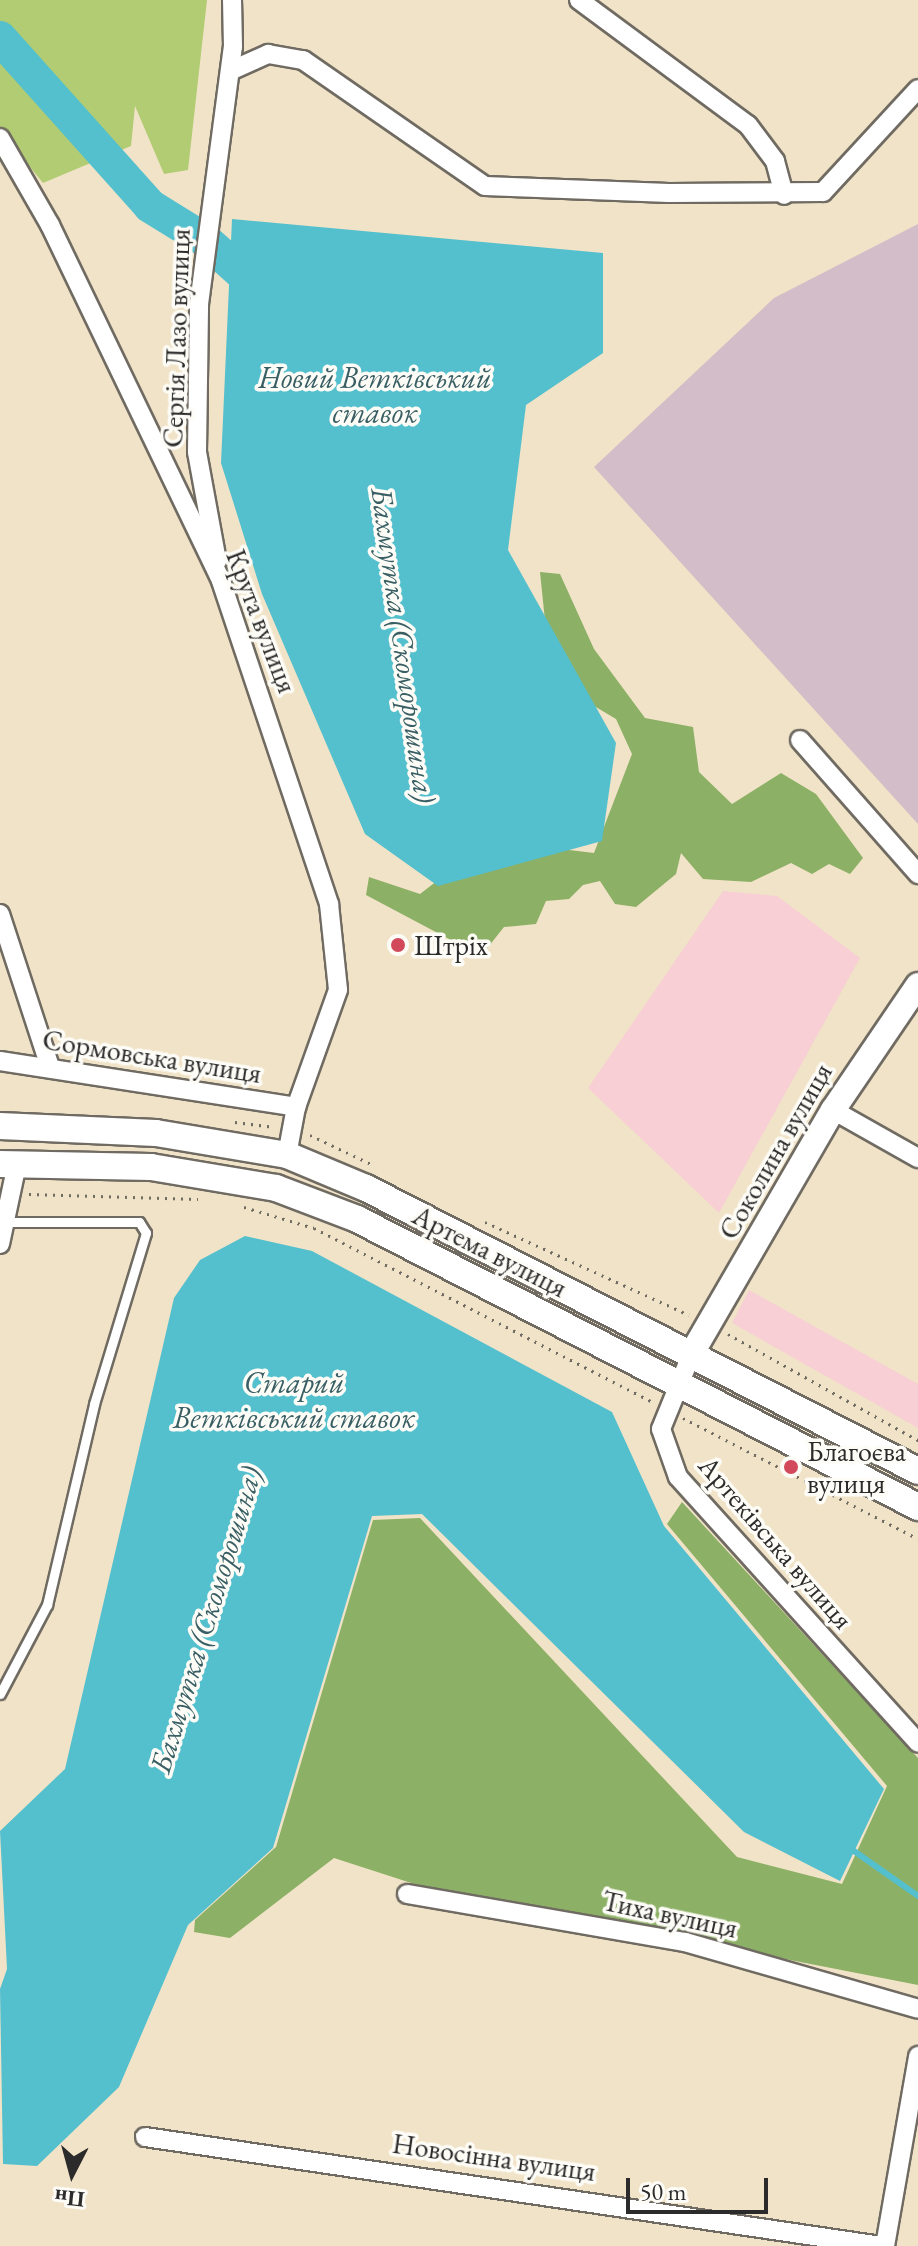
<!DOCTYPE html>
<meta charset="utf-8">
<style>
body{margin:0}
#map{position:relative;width:918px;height:2246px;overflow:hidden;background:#f1e3c7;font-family:"EB Garamond",serif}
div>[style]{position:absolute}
.built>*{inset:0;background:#f7cfd4}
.industrial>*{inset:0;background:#d2bdc8}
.green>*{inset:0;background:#b1cc73}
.forest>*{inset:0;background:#8cb065}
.water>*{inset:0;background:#54c0ce}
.stream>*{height:6px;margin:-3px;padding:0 3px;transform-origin:3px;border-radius:3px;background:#54c0ce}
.river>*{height:34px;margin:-17px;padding:0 17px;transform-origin:17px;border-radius:17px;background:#54c0ce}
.path>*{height:3px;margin-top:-1.5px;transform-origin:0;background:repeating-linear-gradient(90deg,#706b62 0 2px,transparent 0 8px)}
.roads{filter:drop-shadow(2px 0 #706b62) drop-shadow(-2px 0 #706b62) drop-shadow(0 2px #706b62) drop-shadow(0 -2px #706b62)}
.lane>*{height:9px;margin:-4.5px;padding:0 4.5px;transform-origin:4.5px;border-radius:4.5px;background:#fff}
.street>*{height:18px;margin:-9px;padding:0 9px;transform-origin:9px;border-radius:9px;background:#fff}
.secondary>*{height:24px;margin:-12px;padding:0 12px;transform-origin:12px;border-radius:12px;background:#fff}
.primary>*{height:26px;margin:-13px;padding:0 13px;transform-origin:13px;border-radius:13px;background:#fff}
.dots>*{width:22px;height:22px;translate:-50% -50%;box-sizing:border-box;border:4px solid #fdfcf7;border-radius:50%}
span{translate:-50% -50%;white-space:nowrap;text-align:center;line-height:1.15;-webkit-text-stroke:7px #fdfcf7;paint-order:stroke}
.street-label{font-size:28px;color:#2b2b2b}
.poi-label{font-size:28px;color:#2b2b2b}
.left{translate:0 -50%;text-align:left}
.water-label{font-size:30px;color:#395f64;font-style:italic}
.north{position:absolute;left:32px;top:2134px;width:80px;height:80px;-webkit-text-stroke:6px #fdfcf7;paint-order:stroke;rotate:186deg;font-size:22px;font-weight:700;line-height:32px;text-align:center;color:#2b2b2b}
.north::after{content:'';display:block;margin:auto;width:28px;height:36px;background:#2b2b2b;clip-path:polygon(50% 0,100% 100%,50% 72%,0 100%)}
.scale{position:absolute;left:626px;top:2178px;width:142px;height:36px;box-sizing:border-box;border:4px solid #2b2b2b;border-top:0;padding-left:10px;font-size:24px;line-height:28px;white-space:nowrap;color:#2b2b2b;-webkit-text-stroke:6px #fdfcf7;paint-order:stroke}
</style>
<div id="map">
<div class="built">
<i style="clip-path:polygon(723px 891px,777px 896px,860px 958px,719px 1213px,588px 1088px)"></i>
<i style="clip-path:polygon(749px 1290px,918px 1384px,918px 1428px,732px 1323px)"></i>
</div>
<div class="industrial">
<i style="clip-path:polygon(918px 224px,918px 824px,594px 467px,774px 298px)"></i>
</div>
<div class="green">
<i style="clip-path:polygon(0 0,207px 0,188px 170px,164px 174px,135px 106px,131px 146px,43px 183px,0 130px)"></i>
</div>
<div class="forest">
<i style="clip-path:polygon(540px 572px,560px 574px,594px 649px,645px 718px,693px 727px,699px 772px,732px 804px,781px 773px,816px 794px,863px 858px,850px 874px,829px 864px,812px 874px,791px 863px,751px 882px,703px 879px,681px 853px,676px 874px,636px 907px,615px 904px,600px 881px,583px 885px,569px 899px,546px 901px,536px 924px,504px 927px,481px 956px,366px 895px,369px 877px,420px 894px,455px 867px,536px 846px,594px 853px,632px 754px,616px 719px,574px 694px,548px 650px)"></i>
<i style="clip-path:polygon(682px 1502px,918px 1758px,918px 1985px,436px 1891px,334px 1858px,230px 1938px,194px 1932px,195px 1920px,276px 1847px,373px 1520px,420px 1518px,737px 1857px,842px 1884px,887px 1786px,667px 1524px)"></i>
</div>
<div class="water">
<i style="clip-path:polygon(232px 219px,603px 253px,603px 353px,526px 405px,508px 550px,616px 743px,602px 841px,438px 886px,365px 834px,262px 594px,221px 463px)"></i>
<i style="clip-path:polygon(245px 1236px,312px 1251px,612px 1412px,664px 1526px,884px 1789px,840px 1881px,744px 1832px,422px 1514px,372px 1516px,273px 1848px,188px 1925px,119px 2087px,37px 2166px,3px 2164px,0 1989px,7px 1969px,0 1831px,65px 1769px,174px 1298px,200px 1260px)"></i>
</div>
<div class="stream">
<i style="left:854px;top:1851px;width:78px;rotate:35.1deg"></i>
</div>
<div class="river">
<i style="left:0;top:38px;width:225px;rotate:48.2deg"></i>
<i style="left:150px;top:206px;width:65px;rotate:31.7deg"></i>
<i style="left:205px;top:240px;width:79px;rotate:41.9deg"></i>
</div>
<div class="path">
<i style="left:235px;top:1122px;width:40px;rotate:7.1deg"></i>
<i style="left:310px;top:1135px;width:68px;rotate:25.4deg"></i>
<i style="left:29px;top:1194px;width:169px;rotate:1.7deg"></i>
<i style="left:244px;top:1207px;width:73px;rotate:16.7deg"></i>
<i style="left:314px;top:1228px;width:380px;rotate:27.2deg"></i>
<i style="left:485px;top:1222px;width:224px;rotate:24.5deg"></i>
<i style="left:728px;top:1334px;width:218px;rotate:29.2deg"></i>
<i style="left:683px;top:1418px;width:264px;rotate:27.2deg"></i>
</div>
<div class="roads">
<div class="lane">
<i style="left:0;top:1694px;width:101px;rotate:-62.2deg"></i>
<i style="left:47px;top:1605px;width:206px;rotate:-76.8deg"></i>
<i style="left:94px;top:1404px;width:179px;rotate:-73.1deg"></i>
<i style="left:146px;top:1233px;width:13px;rotate:-122deg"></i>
<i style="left:139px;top:1222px;width:132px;rotate:180deg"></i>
</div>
<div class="street">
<i style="left:579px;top:0;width:210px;rotate:36.5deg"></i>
<i style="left:748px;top:125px;width:45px;rotate:53.1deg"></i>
<i style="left:775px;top:161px;width:35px;rotate:75deg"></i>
<i style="left:230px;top:71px;width:42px;rotate:-24.1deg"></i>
<i style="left:268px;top:54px;width:36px;rotate:10deg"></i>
<i style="left:303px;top:60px;width:221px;rotate:34.7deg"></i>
<i style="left:485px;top:186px;width:184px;rotate:2.2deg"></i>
<i style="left:669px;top:193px;width:154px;rotate:-0.4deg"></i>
<i style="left:823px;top:192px;width:140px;rotate:-47.3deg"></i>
<i style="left:0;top:138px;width:100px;rotate:60.1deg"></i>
<i style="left:50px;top:225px;width:395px;rotate:64.3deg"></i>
<i style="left:221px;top:581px;width:341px;rotate:71.5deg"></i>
<i style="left:329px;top:904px;width:86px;rotate:84deg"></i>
<i style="left:338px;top:990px;width:124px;rotate:109.7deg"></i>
<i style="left:296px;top:1107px;width:49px;rotate:100.6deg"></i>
<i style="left:217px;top:561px;width:111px;rotate:-100.4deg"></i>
<i style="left:197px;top:452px;width:148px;rotate:-89.2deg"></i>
<i style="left:199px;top:304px;width:259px;rotate:-82.5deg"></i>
<i style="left:233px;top:47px;width:47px;rotate:-91.2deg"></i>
<i style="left:800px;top:740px;width:179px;rotate:48.6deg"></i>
<i style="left:0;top:914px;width:161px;rotate:71.9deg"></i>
<i style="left:0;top:1061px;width:300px;rotate:8.8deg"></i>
<i style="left:833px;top:1110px;width:98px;rotate:29.5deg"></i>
<i style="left:0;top:1244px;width:82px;rotate:-78deg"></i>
<i style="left:692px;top:1353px;width:82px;rotate:112.2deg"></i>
<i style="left:661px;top:1429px;width:51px;rotate:70.5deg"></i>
<i style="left:678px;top:1477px;width:358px;rotate:47.9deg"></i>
<i style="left:407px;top:1894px;width:282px;rotate:9.8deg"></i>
<i style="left:685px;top:1942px;width:242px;rotate:16deg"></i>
<i style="left:145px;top:2137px;width:744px;rotate:8.42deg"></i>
<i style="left:885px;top:2246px;width:193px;rotate:-80.1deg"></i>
</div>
<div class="secondary">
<i style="left:692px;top:1353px;width:281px;rotate:-59.9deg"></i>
<i style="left:833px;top:1110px;width:151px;rotate:-55.8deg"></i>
</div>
<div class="primary">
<i style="left:0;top:1126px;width:156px;rotate:2.6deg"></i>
<i style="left:156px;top:1133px;width:133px;rotate:9.5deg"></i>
<i style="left:287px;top:1155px;width:86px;rotate:22.7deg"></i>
<i style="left:366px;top:1188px;width:620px;rotate:27.14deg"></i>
<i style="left:0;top:1164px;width:151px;rotate:1.1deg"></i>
<i style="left:151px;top:1167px;width:127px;rotate:9.5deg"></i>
<i style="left:276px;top:1188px;width:87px;rotate:20.9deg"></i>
<i style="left:357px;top:1219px;width:631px;rotate:27.17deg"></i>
</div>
</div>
<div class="dots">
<i style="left:398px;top:945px;background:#d1495b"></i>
<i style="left:791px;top:1467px;background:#d1495b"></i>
</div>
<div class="street-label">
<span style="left:176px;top:338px;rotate:-88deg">Сергія Лазо вулиця</span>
<span style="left:262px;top:621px;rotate:69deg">Крута вулиця</span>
<span style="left:152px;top:1056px;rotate:9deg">Сормовська вулиця</span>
<span style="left:775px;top:1151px;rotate:-60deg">Соколина вулиця</span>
<span style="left:490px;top:1251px;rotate:27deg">Артема вулиця</span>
<span style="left:776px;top:1542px;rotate:49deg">Артеківська вулиця</span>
<span style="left:670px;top:1914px;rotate:12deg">Тиха вулиця</span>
<span style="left:494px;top:2157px;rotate:8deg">Новосінна вулиця</span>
</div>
<div class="poi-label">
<span class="left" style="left:414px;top:945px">Штріх</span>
<span class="left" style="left:807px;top:1467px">Благоєва<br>вулиця</span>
</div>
<div class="water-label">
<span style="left:375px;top:395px">Новий Ветківський<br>ставок</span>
<span style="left:403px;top:645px;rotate:82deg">Бахмутка (Скоморошина)</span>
<span style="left:294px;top:1400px">Старий<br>Ветківський ставок</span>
<span style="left:206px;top:1620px;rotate:-73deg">Бахмутка (Скоморошина)</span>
</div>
<div class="north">Пн</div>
<div class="scale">50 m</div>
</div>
